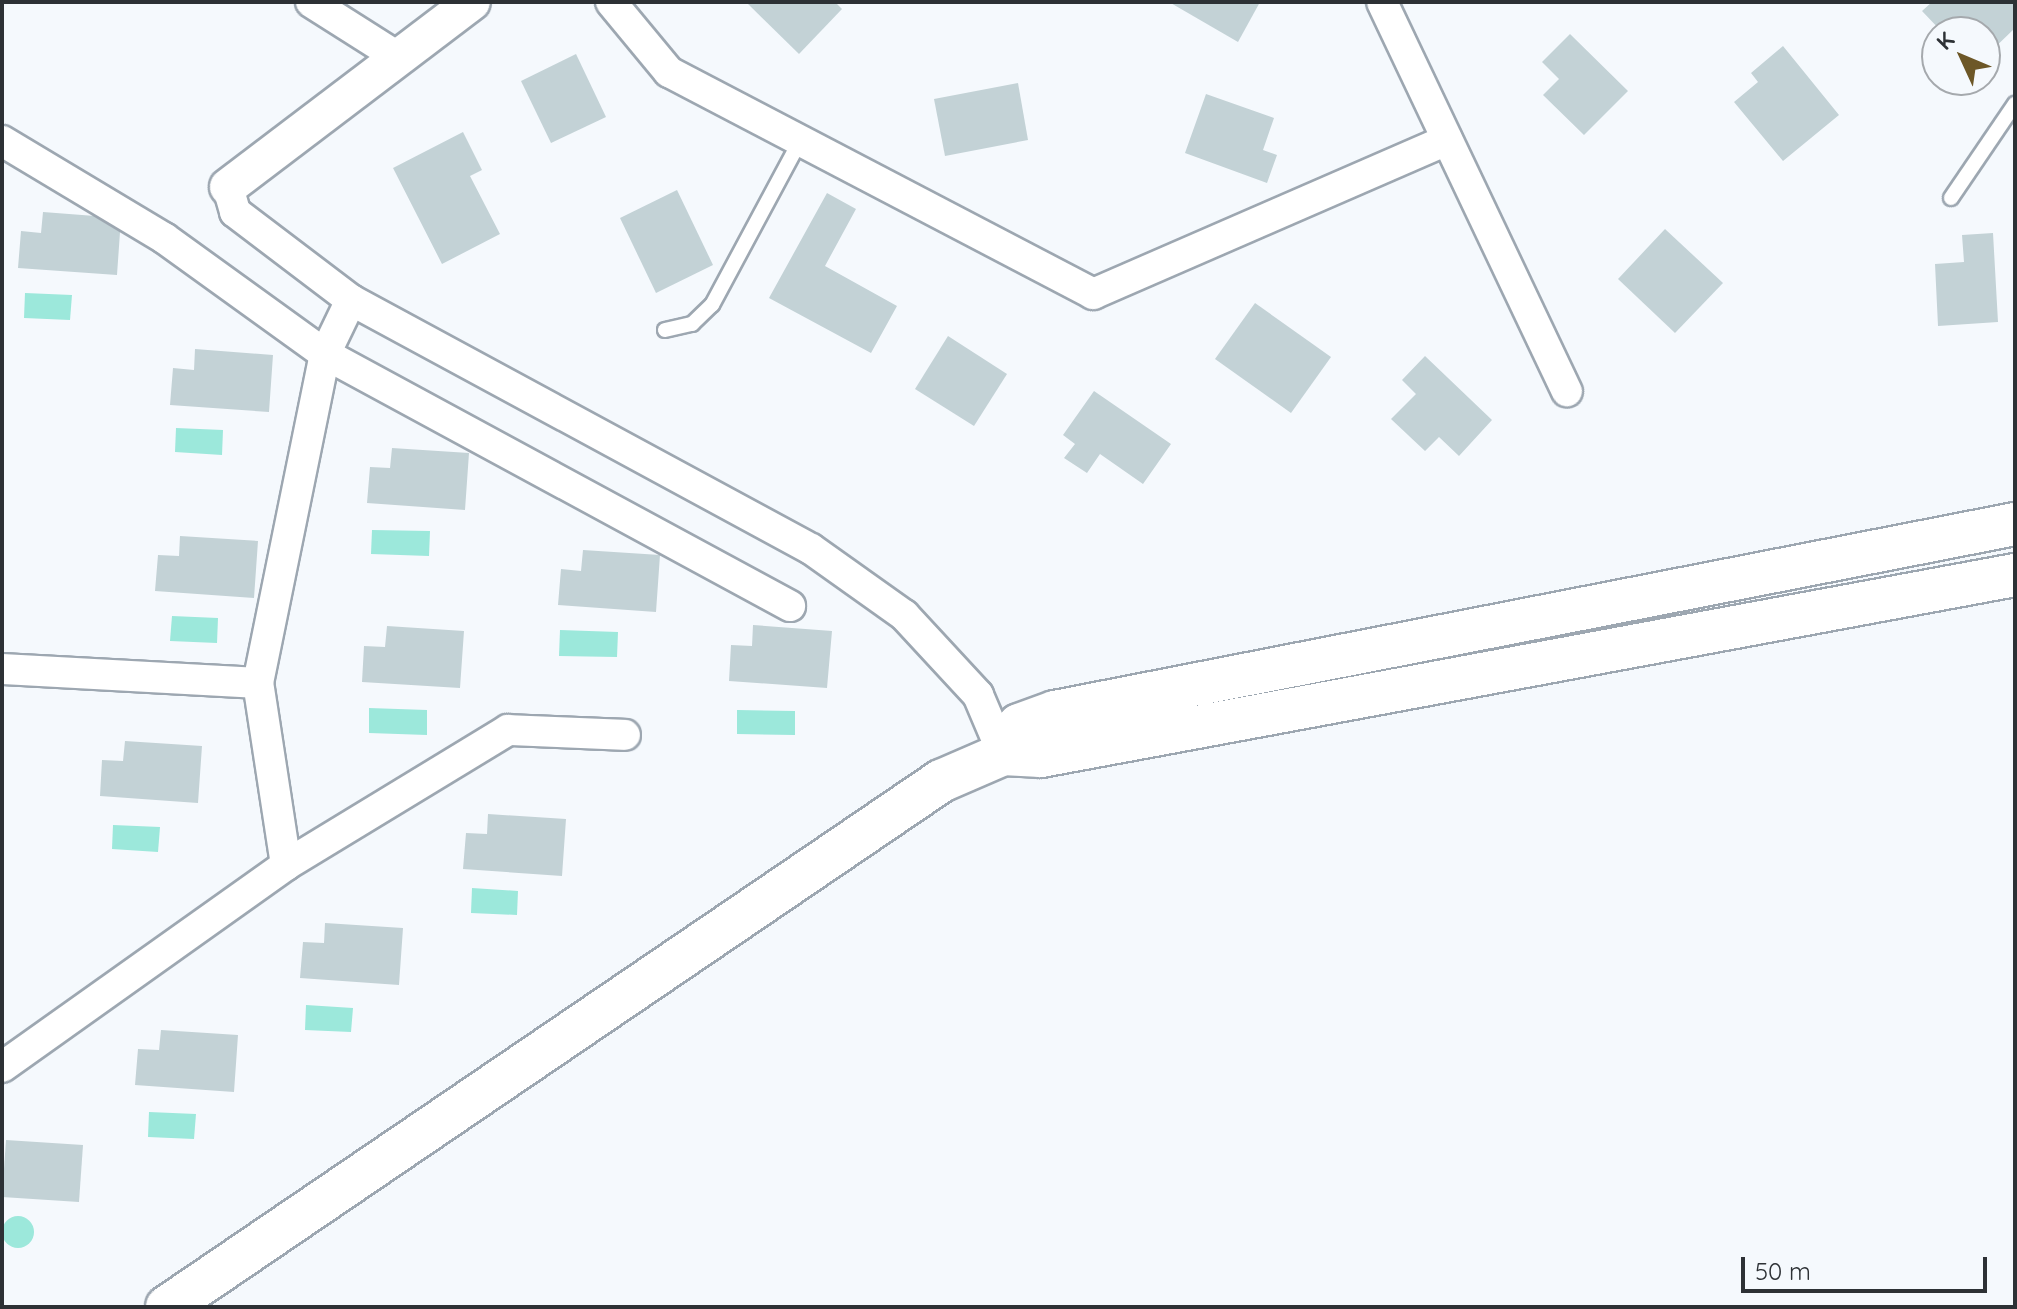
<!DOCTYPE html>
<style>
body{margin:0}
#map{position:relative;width:2017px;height:1309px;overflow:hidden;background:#f5f9fd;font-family:Quicksand,sans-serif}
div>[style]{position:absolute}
.water>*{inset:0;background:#9ce8db}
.round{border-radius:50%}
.building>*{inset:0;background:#c3d2d6}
.roads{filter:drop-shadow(2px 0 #9da7b1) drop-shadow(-2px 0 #9da7b1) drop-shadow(0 2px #9da7b1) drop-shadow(0 -2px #9da7b1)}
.service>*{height:14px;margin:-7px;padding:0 7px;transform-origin:7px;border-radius:7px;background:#fff}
.minor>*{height:30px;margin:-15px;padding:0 15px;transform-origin:15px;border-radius:15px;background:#fff}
.tertiary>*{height:36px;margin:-18px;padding:0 18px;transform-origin:18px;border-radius:18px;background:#fff}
.secondary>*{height:42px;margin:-21px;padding:0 21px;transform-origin:21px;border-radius:21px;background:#fff}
span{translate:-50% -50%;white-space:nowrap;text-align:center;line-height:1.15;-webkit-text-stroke:6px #f5f9fd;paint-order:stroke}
.frame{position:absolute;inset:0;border:4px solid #2d3135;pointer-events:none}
.north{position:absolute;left:1921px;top:16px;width:80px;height:80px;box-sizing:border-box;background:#f5f9fd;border:2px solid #a5a9ad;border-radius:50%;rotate:314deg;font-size:22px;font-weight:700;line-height:32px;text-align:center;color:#2d3135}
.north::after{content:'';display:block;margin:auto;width:28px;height:36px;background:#6d5727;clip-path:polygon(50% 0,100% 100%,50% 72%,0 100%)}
.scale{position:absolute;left:1741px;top:1257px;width:246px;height:36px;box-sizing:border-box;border:4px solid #2d3135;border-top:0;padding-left:10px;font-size:24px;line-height:28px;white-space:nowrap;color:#2d3135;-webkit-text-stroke:6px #f5f9fd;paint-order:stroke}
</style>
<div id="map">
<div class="water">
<i style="clip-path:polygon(25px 293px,72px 295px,70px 320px,24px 318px)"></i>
<i style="clip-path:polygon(176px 428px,223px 430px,222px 455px,175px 452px)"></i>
<i style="clip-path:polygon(372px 530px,430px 531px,429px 556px,371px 554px)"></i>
<i style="clip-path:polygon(172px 616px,218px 618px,217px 643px,170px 641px)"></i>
<i style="clip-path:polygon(560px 630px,618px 632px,617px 657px,559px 656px)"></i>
<i style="clip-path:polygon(369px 708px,427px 710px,427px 735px,369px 733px)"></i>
<i style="clip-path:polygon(737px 710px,795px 711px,795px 735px,737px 734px)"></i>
<i style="clip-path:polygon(113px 825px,160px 827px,158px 852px,112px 849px)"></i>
<i style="clip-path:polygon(472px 888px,518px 891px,517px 915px,471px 913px)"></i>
<i style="clip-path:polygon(306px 1005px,353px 1008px,351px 1032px,305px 1030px)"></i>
<i style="clip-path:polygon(149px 1112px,196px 1114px,194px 1139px,148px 1137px)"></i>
<i class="round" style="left:2px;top:1216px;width:32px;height:32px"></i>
</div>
<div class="building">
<i style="clip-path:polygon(746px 2px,835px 2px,842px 9px,799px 54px)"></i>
<i style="clip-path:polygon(1169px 2px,1260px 2px,1238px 42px)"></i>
<i style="clip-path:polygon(1932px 2px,2015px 2px,2015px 28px,1985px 57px,1985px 32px,1942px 32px,1922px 11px)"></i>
<i style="clip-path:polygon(1570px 34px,1628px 91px,1584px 135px,1543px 95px,1559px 79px,1542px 62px)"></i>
<i style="clip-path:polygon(1783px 46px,1839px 115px,1783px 161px,1734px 102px,1758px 82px,1751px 73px)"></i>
<i style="clip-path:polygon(576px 54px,606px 117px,551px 143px,521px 81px)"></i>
<i style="clip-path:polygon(1018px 83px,1028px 140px,945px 156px,934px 99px)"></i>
<i style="clip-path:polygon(1206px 94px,1274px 118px,1263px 150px,1277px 155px,1267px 183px,1185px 153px)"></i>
<i style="clip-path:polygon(463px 132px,482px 170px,470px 176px,500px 234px,442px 264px,393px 168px)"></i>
<i style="clip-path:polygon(677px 190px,713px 265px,656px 293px,620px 218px)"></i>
<i style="clip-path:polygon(827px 193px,856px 209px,825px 266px,897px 306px,871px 353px,769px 298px)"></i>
<i style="clip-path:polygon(43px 212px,121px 218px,117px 275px,18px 268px,21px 231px,41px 233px)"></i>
<i style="clip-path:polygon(1665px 229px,1723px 283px,1675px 333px,1618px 279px)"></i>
<i style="clip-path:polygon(1993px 233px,1998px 322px,1938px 326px,1935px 264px,1964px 262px,1962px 235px)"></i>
<i style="clip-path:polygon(1255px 303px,1331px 357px,1291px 413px,1215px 359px)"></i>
<i style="clip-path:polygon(948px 336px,1007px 374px,974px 426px,915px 389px)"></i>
<i style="clip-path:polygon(195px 349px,273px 355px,269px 412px,170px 405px,173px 368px,194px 370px)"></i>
<i style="clip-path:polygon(1425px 356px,1492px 420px,1459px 456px,1439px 437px,1425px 451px,1391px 419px,1416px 394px,1402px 380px)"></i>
<i style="clip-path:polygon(1094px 391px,1171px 444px,1143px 484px,1100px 454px,1087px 473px,1064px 458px,1075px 444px,1063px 435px)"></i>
<i style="clip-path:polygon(392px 448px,469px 453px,465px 510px,367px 503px,370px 467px,390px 468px)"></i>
<i style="clip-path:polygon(180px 536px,258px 541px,254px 598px,155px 591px,158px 555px,179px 556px)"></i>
<i style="clip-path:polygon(583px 550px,660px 555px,656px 612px,558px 605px,561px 569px,581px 571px)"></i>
<i style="clip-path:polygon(753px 625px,832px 631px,827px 688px,729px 681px,731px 645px,752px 646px)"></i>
<i style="clip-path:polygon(387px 626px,464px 631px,460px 688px,362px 682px,364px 646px,385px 647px)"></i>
<i style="clip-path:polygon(125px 741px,202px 746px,198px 803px,100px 796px,102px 760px,123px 761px)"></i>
<i style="clip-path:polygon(488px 814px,566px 819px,562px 876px,463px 869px,466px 833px,487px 834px)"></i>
<i style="clip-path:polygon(325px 923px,403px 928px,399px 985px,300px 978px,303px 942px,324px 943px)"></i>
<i style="clip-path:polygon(161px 1030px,238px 1035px,234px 1092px,135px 1085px,138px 1049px,159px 1050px)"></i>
<i style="clip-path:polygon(6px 1140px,83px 1145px,79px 1202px,2px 1197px)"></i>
</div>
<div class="roads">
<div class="service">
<i style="left:1951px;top:198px;width:114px;rotate:-55.8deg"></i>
<i style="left:665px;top:330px;width:28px;rotate:-13deg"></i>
<i style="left:692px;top:324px;width:28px;rotate:-44deg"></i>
<i style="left:712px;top:305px;width:184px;rotate:-61.8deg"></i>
</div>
<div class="minor">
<i style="left:311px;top:2px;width:101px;rotate:32.4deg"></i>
<i style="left:611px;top:2px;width:91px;rotate:50.4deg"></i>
<i style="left:669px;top:72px;width:479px;rotate:27.6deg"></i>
<i style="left:1093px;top:294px;width:386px;rotate:-23.5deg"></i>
<i style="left:1382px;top:2px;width:431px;rotate:64.6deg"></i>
<i style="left:2px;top:141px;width:189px;rotate:30.9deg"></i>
<i style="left:164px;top:238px;width:198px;rotate:35.8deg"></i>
<i style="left:325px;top:354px;width:529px;rotate:28.45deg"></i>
<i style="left:228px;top:187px;width:26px;rotate:74deg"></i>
<i style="left:235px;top:212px;width:146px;rotate:37.2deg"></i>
<i style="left:351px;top:300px;width:523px;rotate:28.43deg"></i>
<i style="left:811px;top:549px;width:114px;rotate:35.4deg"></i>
<i style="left:904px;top:615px;width:109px;rotate:47.2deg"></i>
<i style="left:978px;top:695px;width:64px;rotate:67deg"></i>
<i style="left:2px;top:669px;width:256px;rotate:3.1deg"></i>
<i style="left:286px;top:865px;width:260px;rotate:-31.3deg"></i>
<i style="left:508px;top:730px;width:117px;rotate:2.4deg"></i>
<i style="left:2px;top:1067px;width:349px;rotate:-35.4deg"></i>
<i style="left:286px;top:865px;width:184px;rotate:-98.7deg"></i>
<i style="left:258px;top:683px;width:336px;rotate:-78.5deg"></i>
<i style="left:325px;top:354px;width:60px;rotate:-64.3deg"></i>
</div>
<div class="tertiary">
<i style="left:228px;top:187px;width:306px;rotate:-37.2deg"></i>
</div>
<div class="secondary">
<i style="left:1003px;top:754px;width:33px;rotate:-61deg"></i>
<i style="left:1019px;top:725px;width:38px;rotate:-20deg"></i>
<i style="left:1055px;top:712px;width:978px;rotate:-11.08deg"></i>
<i style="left:167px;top:1307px;width:936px;rotate:-34.2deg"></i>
<i style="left:941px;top:781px;width:68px;rotate:-23.5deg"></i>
<i style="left:1003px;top:754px;width:38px;rotate:3deg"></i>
<i style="left:1041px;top:756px;width:991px;rotate:-10.53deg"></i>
</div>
</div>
<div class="frame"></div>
<div class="north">K</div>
<div class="scale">50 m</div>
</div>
